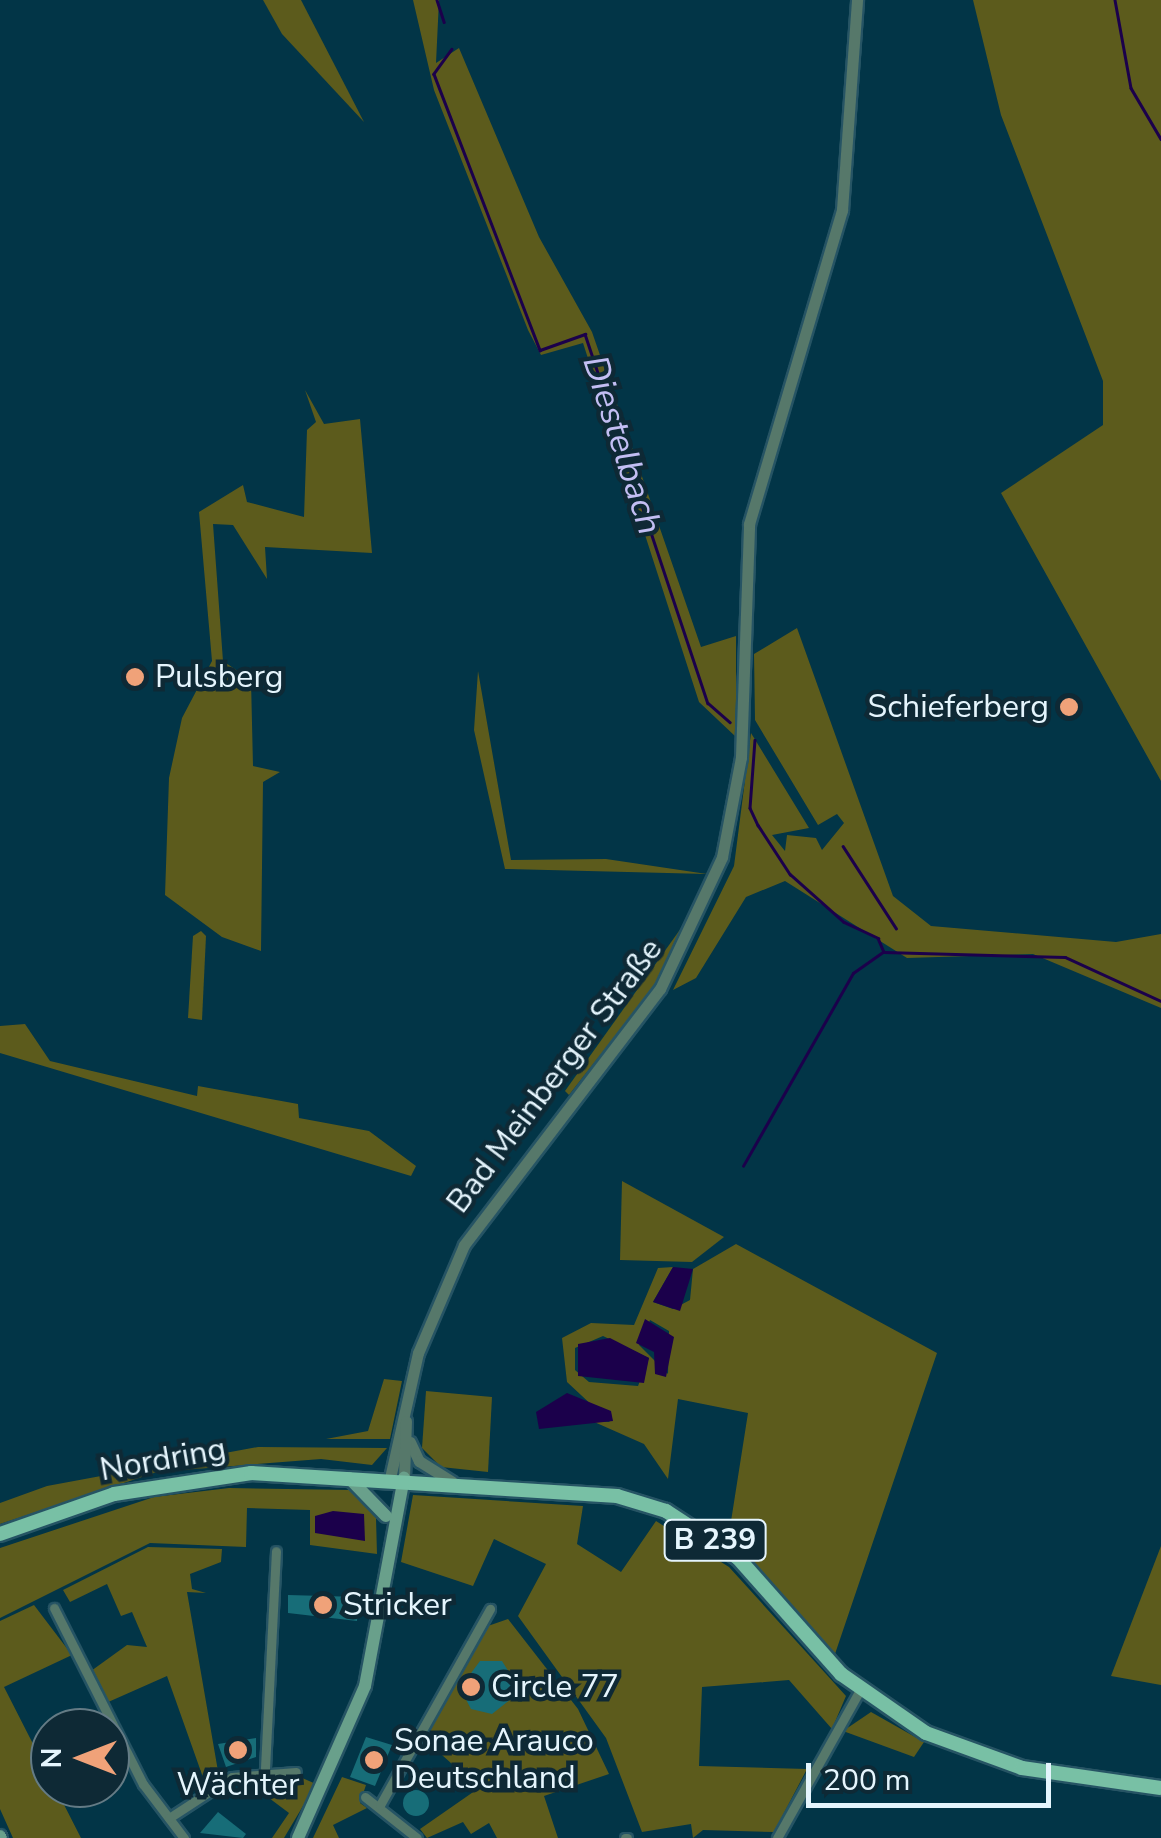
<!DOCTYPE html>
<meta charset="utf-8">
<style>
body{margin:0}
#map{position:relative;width:1161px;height:1838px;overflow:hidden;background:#023547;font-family:"Nunito Sans",sans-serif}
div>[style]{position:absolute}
.green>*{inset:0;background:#5c5b1c}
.water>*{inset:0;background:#1b004b}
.stream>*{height:2.5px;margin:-1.25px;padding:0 1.25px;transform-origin:1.25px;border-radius:1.25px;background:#1b004b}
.building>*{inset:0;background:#176d78}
.round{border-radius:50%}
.roads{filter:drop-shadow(2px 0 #265464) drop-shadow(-2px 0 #265464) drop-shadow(0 2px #265464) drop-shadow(0 -2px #265464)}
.minor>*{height:9px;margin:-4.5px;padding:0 4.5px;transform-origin:4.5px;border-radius:4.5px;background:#56786a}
.tertiary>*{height:11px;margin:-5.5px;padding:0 5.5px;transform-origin:5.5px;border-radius:5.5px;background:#56786a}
.secondary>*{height:12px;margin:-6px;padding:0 6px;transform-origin:6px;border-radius:6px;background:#69a08b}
.primary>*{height:14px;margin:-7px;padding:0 7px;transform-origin:7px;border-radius:7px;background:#78c0a5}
.dots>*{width:28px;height:28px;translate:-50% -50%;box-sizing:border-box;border:5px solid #0e2935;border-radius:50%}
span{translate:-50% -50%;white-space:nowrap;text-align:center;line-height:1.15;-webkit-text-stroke:9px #0e2935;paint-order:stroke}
.shield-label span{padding:2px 8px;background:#0e2935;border:2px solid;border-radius:8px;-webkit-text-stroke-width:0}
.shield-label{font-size:30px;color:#e5f5fd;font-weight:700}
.poi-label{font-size:32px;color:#e5f5fd}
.left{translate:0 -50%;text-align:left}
.right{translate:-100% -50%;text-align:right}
.street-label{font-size:32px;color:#e5f5fd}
.water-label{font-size:35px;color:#c3bef3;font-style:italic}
.north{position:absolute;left:30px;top:1708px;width:100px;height:100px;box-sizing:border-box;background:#0e2935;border:2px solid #647b85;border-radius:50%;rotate:270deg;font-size:28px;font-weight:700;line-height:40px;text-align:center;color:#e5f5fd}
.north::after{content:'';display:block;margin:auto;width:35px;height:45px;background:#f0a279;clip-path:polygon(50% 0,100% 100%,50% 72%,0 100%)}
.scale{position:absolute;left:806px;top:1763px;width:245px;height:45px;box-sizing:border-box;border:5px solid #e5f5fd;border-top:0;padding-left:12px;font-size:30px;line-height:35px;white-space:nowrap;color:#e5f5fd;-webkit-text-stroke:8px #0e2935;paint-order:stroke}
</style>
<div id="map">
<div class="green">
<i style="clip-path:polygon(263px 0,301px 0,364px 122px,282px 34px)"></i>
<i style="clip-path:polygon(413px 0,439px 0,436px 63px,459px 48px,539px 237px,592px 332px,701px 647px,736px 636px,736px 737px,699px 702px,583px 343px,541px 355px,528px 330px,434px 90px)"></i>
<i style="clip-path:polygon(973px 0,1161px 0,1161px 781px,1001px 493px,1103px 425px,1103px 381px,1001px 115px)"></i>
<i style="clip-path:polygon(305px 390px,324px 424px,360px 419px,372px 553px,265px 547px,267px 579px,233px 525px,213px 524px,223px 661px,251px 680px,253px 766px,280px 772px,263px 782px,261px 951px,222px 937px,165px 895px,169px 778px,182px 718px,212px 661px,199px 512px,243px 485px,247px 502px,304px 517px,307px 430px,316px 422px)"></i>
<i style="clip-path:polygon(797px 628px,893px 896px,931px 926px,1116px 942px,1161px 934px,1161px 1008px,1033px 954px,907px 958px,785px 881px,746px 897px,696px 978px,673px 990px,734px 866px,751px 733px,809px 828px,772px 835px,785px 851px,787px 835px,816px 838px,822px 850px,844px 823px,837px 814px,818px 825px,755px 720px,754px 654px)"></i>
<i style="clip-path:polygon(478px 671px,511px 860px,606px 859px,707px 874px,505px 869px,474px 730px)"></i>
<i style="clip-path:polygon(684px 924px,658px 981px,569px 1095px,565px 1091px)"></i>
<i style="clip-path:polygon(201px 931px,206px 936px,202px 1020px,188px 1018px,193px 936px)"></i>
<i style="clip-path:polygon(25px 1024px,50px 1061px,197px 1096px,198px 1086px,298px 1104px,299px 1118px,369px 1131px,416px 1166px,411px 1176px,0 1053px,0 1026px)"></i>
<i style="clip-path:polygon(622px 1181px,724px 1237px,692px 1262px,620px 1260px)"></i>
<i style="clip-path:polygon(evenodd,736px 1244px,937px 1353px,835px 1654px,729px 1534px,748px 1413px,678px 1399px,668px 1479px,644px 1444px,592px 1421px,610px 1422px,567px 1382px,562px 1338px,591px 1323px,634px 1325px,658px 1268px,673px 1267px,653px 1302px,673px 1309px,690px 1300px,693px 1269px,736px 1244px,650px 1320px,669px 1331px,668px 1374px,639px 1345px,650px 1320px,736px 1244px,603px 1336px,649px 1358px,638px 1386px,589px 1382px,575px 1370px,575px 1348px,603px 1336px)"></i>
<i style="clip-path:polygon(384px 1379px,402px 1381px,390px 1439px,326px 1439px,368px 1431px)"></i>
<i style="clip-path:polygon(426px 1391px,492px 1397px,488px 1472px,441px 1467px,422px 1448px)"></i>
<i style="clip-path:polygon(258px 1447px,387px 1448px,372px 1465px,321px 1459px,157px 1472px,0 1524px,0 1503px,47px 1486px)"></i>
<i style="clip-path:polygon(229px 1488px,352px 1490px,376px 1518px,377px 1554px,310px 1545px,310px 1510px,247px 1508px,246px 1547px,150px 1543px,0 1618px,0 1548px,154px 1497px)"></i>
<i style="clip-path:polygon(413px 1495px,583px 1506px,577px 1544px,621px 1572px,656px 1521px,729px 1567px,846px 1696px,832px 1729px,789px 1680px,702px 1687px,699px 1766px,807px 1769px,774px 1832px,703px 1830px,693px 1838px,691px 1824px,642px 1832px,606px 1738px,518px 1616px,546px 1564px,494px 1539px,473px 1586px,401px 1562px)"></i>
<i style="clip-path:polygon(1161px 1546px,1161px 1685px,1111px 1676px)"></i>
<i style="clip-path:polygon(148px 1547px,222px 1549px,221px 1562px,190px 1574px,192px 1589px,206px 1593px,187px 1592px,219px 1777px,205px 1783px,167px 1676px,106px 1703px,91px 1671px,127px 1645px,147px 1647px,132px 1612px,121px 1616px,107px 1584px,70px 1602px,63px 1590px)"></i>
<i style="clip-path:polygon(34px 1605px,72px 1655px,4px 1687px,81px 1838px,13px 1838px,0 1809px,0 1621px)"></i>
<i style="clip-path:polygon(508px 1619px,578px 1709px,609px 1774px,544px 1796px,558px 1838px,497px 1838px,489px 1823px,471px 1834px,463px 1822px,427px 1838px,420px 1829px,479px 1788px,424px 1739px,485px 1627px)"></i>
<i style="clip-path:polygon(871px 1712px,924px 1742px,914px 1757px,843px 1731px)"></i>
<i style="clip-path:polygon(300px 1777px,316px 1784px,284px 1838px,272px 1838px,289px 1813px,269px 1798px,270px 1782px)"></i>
<i style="clip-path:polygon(342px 1777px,366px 1785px,360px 1803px,367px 1808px,333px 1825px,339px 1838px,313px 1838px)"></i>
</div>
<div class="water">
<i style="clip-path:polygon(673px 1267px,693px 1269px,680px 1311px,653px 1302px)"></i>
<i style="clip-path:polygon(645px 1319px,674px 1337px,666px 1377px,655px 1374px,654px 1352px,636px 1343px)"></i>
<i style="clip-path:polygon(610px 1338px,649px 1358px,644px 1383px,578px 1376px,578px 1344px)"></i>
<i style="clip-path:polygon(567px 1393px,611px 1411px,613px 1421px,539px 1429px,536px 1412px)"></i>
<i style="clip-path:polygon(333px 1511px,364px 1514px,365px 1541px,315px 1533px,315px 1516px)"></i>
</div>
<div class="stream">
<i style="left:437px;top:0;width:23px;rotate:72deg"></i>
<i style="left:1115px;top:0;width:89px;rotate:79.7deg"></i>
<i style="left:1131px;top:88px;width:59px;rotate:59.5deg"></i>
<i style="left:452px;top:49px;width:31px;rotate:126deg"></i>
<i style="left:434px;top:74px;width:296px;rotate:69deg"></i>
<i style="left:540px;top:350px;width:48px;rotate:-19.6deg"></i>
<i style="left:585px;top:334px;width:389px;rotate:71.6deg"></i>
<i style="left:708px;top:703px;width:29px;rotate:41deg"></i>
<i style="left:755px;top:740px;width:68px;rotate:94.2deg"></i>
<i style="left:750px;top:808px;width:19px;rotate:65deg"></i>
<i style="left:758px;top:825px;width:59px;rotate:56.9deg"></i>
<i style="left:790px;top:874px;width:72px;rotate:41.6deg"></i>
<i style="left:844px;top:922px;width:38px;rotate:25deg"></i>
<i style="left:878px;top:938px;width:15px;rotate:67deg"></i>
<i style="left:884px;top:952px;width:181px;rotate:1.6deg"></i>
<i style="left:1065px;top:957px;width:106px;rotate:24.6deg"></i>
<i style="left:843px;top:846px;width:98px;rotate:57.1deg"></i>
<i style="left:743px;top:1166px;width:222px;rotate:-60.3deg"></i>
<i style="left:853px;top:973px;width:35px;rotate:-35deg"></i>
</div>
<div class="building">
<i style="clip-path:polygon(288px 1595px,359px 1597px,357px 1621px,288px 1613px)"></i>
<i style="clip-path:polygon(480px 1661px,502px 1661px,514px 1680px,511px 1699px,492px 1714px,471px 1709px,460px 1688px)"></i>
<i style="clip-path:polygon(366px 1737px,392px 1745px,375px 1786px,350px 1777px)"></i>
<i style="clip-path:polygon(256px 1738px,256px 1757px,226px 1767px,218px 1744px)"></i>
<i class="round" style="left:403px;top:1790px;width:26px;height:26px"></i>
<i style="clip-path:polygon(218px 1812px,246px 1834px,243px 1838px,200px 1833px)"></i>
</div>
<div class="roads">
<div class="minor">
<i style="left:54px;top:1608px;width:197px;rotate:63.2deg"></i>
<i style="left:143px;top:1784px;width:68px;rotate:52.8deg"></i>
<i style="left:265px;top:1768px;width:217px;rotate:-87.1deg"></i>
<i style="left:365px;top:1797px;width:66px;rotate:38.3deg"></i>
<i style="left:380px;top:1805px;width:225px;rotate:-60.7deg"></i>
<i style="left:169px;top:1818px;width:75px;rotate:-33.1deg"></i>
<i style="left:232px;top:1777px;width:64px;rotate:-4.5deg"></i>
<i style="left:625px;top:1838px;width:2px"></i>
<i style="left:777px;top:1838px;width:170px;rotate:-60.7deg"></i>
</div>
<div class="tertiary">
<i style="left:410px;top:1442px;width:21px;rotate:65deg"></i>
<i style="left:419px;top:1461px;width:39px;rotate:32deg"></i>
<i style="left:390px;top:1478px;width:128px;rotate:-77.4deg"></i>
<i style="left:418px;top:1353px;width:117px;rotate:-66.9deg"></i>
<i style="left:464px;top:1245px;width:322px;rotate:-52.6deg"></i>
<i style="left:660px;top:989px;width:146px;rotate:-64.8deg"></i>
<i style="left:722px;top:857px;width:102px;rotate:-79.2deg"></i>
<i style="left:741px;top:757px;width:233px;rotate:-88deg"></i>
<i style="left:749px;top:524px;width:327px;rotate:-73.5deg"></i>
<i style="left:842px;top:210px;width:211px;rotate:-85.9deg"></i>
<i style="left:404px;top:1478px;width:57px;rotate:-88deg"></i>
</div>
<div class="secondary">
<i style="left:349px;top:1478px;width:53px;rotate:45.8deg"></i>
<i style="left:0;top:1836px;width:2px;rotate:63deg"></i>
<i style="left:298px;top:1838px;width:166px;rotate:-66.2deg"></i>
<i style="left:365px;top:1686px;width:212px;rotate:-79.4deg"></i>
</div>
<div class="primary">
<i style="left:0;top:1534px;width:121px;rotate:-19.3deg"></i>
<i style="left:114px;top:1494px;width:139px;rotate:-8.7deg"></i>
<i style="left:251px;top:1473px;width:367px;rotate:3.6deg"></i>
<i style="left:617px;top:1496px;width:51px;rotate:17deg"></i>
<i style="left:666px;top:1511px;width:86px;rotate:33.1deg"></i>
<i style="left:738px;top:1558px;width:155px;rotate:48.4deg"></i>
<i style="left:841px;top:1674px;width:103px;rotate:34.8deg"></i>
<i style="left:926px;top:1733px;width:102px;rotate:20deg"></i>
<i style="left:1022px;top:1768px;width:140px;rotate:8.2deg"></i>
</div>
</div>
<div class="dots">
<i style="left:135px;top:677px;background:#f0a279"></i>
<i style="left:1069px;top:707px;background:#f0a279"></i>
<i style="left:323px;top:1605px;background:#f0a279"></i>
<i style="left:471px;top:1687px;background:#f0a279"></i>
<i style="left:238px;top:1750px;background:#f0a279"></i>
<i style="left:374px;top:1760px;background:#f0a279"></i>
</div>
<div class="shield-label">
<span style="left:715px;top:1540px">B 239</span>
</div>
<div class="poi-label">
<span class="left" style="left:155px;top:677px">Pulsberg</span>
<span class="right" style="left:1049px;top:707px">Schieferberg</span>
<span class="left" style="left:343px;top:1605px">Stricker</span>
<span class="left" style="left:491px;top:1687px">Circle 77</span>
<span class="left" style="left:394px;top:1760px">Sonae Arauco<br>Deutschland</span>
<span style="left:238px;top:1785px">Wächter</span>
</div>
<div class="street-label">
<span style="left:555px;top:1076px;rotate:-53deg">Bad Meinberger Straße</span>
<span style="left:163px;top:1460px;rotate:-10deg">Nordring</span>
</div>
<div class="water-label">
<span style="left:622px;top:445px;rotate:72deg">Diestelbach</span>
</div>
<div class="north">N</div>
<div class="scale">200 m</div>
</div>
